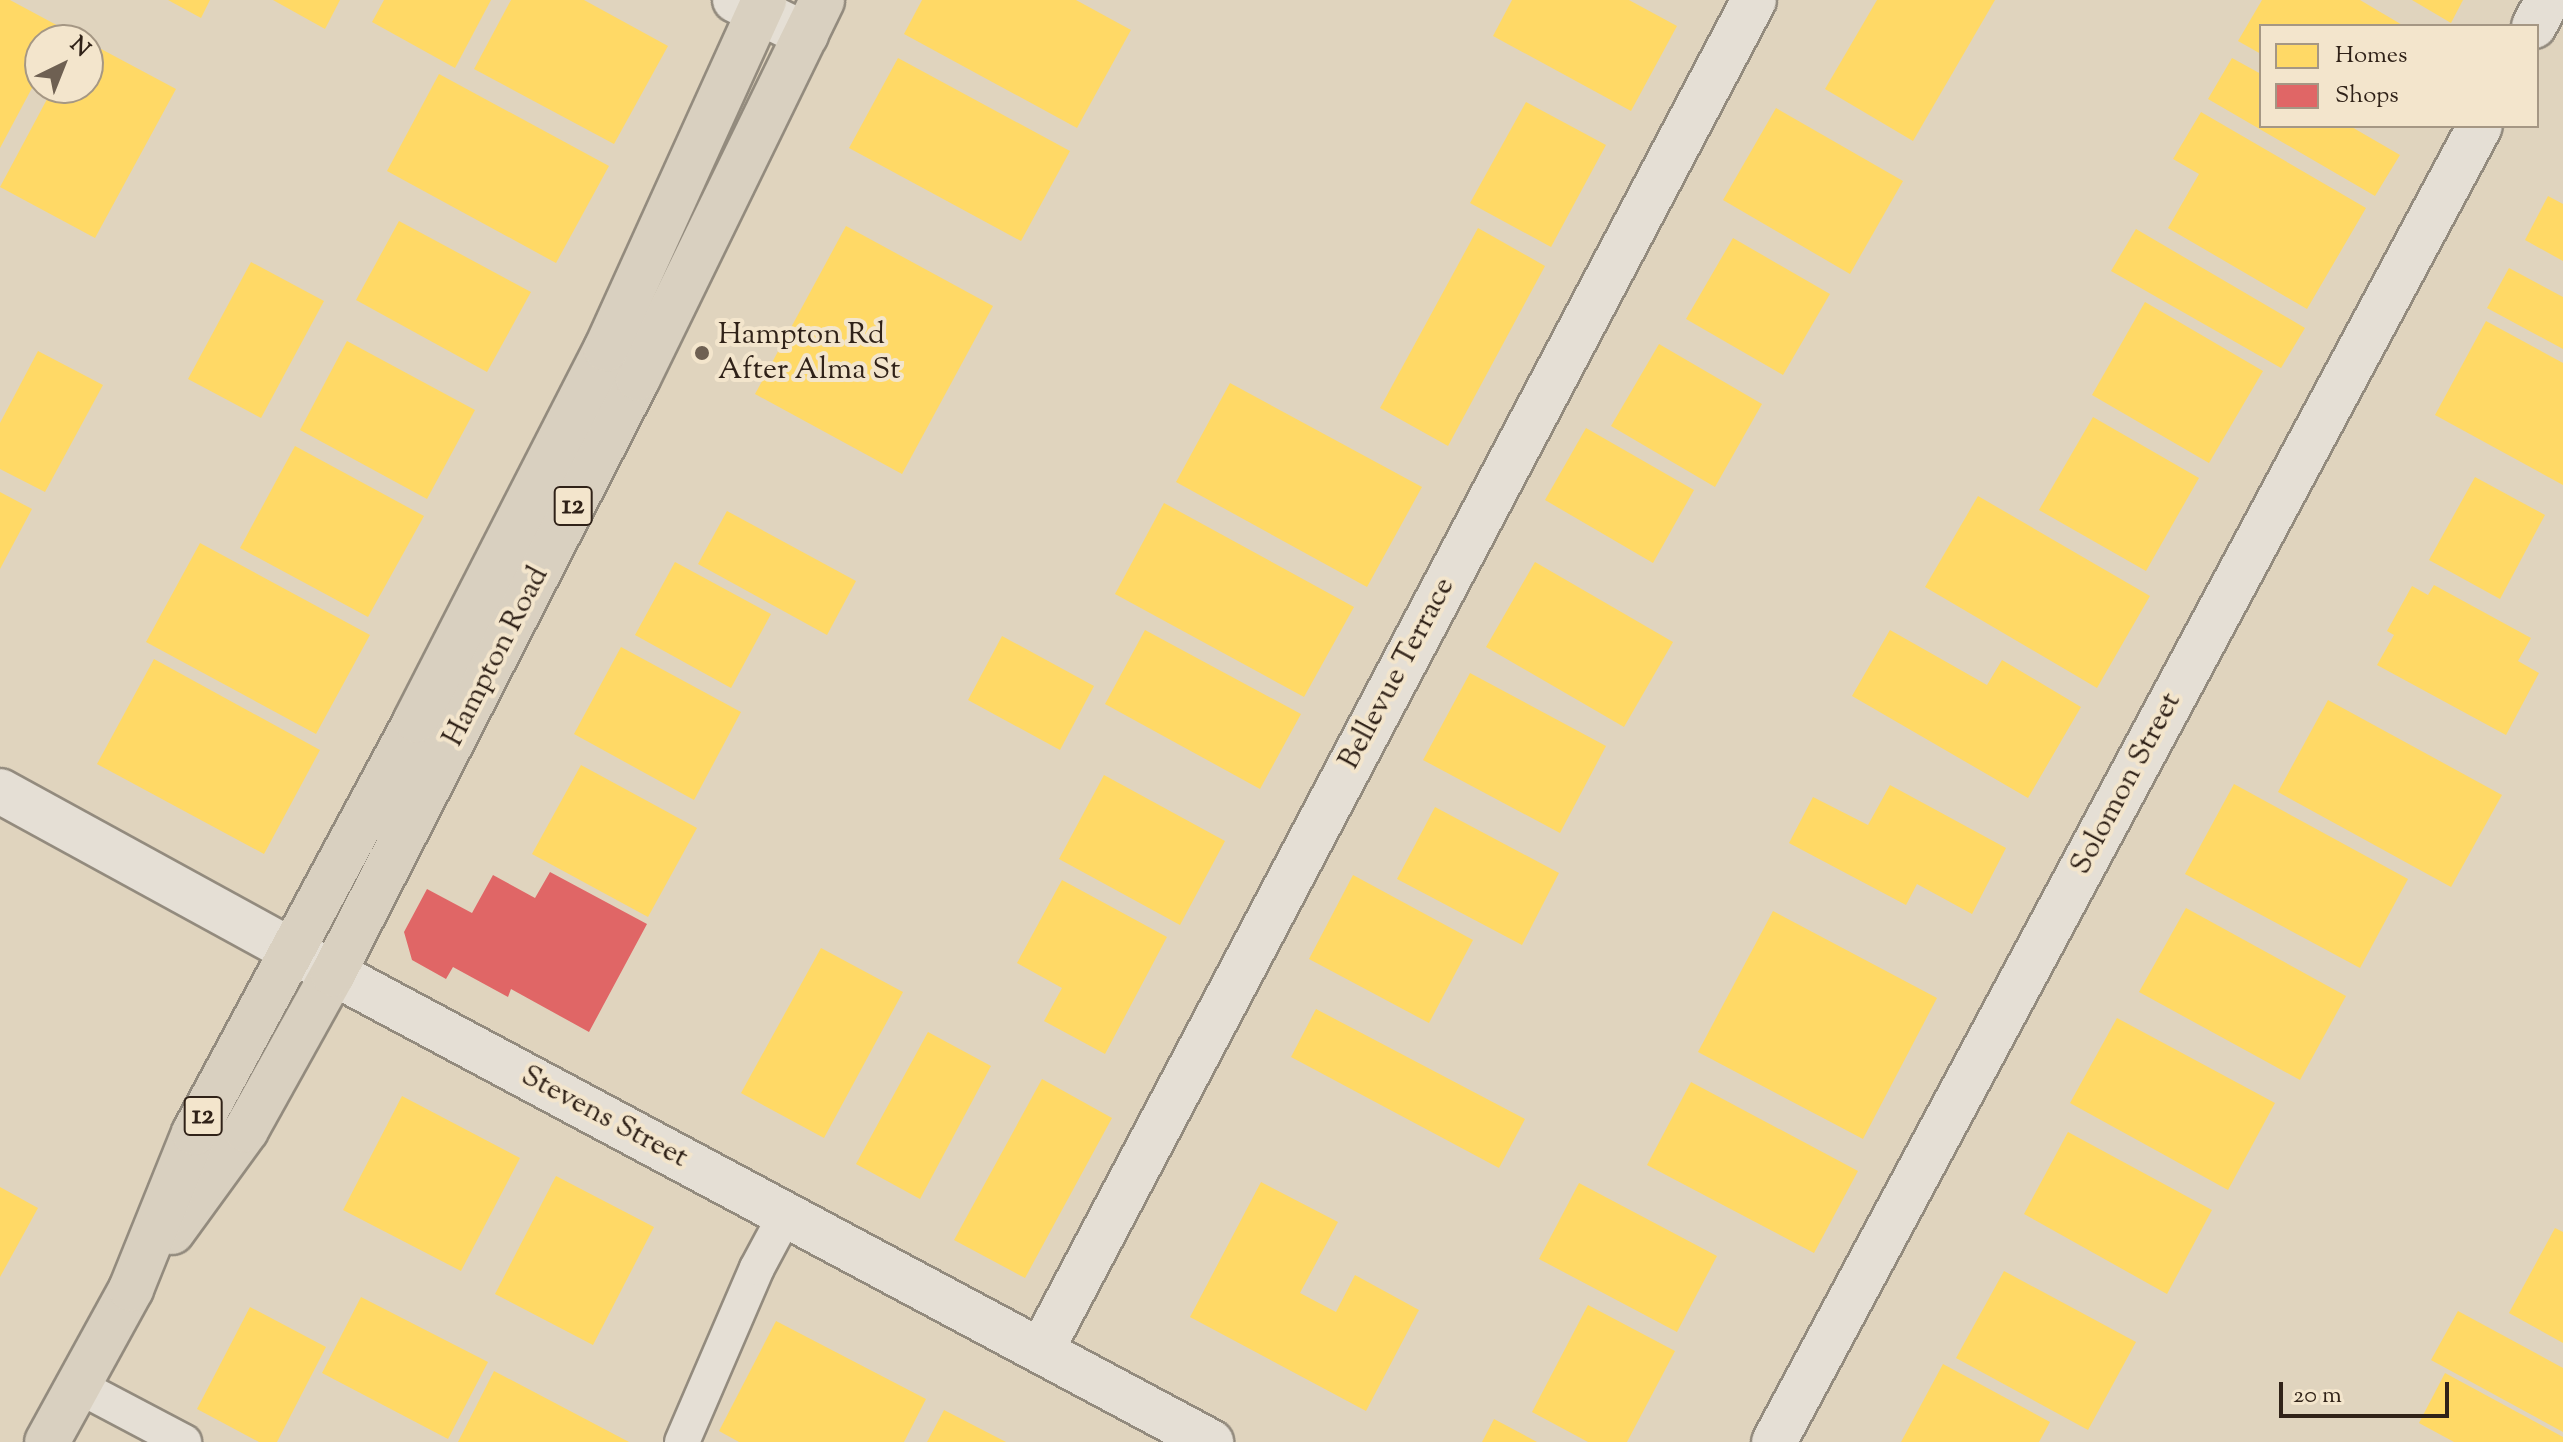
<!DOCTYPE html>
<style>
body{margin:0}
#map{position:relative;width:2563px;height:1442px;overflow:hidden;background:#e0d4be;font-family:"Sorts Mill Goudy",serif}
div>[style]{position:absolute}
.homes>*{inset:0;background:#ffd966}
.shops>*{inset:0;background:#e06666}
.roads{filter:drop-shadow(2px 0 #938b7e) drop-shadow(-2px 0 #938b7e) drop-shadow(0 2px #938b7e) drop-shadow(0 -2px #938b7e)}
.lane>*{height:34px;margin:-17px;padding:0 17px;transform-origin:17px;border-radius:17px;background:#e5dfd5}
.street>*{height:44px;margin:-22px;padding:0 22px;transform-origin:22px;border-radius:22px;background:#e5dfd5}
.secondary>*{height:44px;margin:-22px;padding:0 22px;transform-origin:22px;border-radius:22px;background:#e5dfd5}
.primary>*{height:44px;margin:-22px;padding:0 22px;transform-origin:22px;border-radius:22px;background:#d9d0c0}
.dots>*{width:22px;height:22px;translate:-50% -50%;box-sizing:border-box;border:4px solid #f3e5cc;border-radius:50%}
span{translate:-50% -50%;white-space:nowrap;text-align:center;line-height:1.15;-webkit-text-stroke:8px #f3e5cc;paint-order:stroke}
.shield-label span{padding:2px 6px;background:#f3e5cc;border:2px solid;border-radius:6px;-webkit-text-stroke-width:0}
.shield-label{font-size:28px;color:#302218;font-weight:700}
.poi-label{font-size:30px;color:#302218}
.left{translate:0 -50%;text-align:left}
.street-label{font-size:30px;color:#302218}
.legend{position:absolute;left:2259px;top:24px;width:280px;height:104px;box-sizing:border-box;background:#f3e5cc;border:2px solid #a59784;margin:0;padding:10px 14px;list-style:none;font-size:24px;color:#302218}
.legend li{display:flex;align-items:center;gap:16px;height:40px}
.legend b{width:40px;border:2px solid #a59784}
.north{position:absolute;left:24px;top:24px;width:80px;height:80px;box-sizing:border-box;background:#f3e5cc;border:2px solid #a59784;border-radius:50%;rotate:43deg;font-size:22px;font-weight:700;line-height:32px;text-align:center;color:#302218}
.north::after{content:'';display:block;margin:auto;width:28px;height:36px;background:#6e6052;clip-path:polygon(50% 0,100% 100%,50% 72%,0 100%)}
.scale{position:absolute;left:2279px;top:1382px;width:170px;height:36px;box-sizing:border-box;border:4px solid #302218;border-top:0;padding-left:10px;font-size:24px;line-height:28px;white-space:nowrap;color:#302218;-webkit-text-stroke:6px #f3e5cc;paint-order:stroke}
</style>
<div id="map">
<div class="homes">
<i style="clip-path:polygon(0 0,10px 0,64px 29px,58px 40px,40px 40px,40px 73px,0 148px)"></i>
<i style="clip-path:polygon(168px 0,210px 0,201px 18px)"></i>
<i style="clip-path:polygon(273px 0,340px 0,325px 29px)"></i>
<i style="clip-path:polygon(384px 0,491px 0,455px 68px,372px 22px)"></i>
<i style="clip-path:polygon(511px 0,584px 0,668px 46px,614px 144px,474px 69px)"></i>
<i style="clip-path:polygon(922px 0,1076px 0,1131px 30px,1077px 128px,904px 34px)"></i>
<i style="clip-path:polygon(1512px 0,1629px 0,1677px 26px,1631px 111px,1493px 36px)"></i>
<i style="clip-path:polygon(1877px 0,1995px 0,1913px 141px,1825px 89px)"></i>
<i style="clip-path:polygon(2262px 0,2360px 0,2404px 26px,2261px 26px,2261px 54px,2238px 41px)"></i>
<i style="clip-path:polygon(2412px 0,2463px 0,2451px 23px)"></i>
<i style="clip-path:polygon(88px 42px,176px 89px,95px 238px,0 187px,53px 88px,88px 88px)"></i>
<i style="clip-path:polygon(898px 58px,1070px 151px,1021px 241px,849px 148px)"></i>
<i style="clip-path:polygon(2232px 58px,2261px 74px,2261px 126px,2350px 126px,2400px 155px,2375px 196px,2208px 99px)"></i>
<i style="clip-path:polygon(439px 74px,609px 166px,556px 263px,387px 171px)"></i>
<i style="clip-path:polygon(1526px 102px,1606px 145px,1551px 247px,1470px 203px)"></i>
<i style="clip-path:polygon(1776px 108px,1903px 181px,1850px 274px,1723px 200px)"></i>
<i style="clip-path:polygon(2201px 112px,2366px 208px,2307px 309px,2168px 228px,2199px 174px,2173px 159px)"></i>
<i style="clip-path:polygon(2548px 196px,2563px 204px,2563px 261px,2525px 240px)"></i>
<i style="clip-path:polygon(399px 221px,531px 292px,487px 372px,356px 300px)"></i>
<i style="clip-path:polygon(846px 226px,993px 306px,902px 474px,755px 394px)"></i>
<i style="clip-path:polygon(1478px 228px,1545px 266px,1448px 446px,1380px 408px)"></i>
<i style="clip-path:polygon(2136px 229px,2305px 328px,2281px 368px,2111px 271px)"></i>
<i style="clip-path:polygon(1733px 238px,1830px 294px,1783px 375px,1686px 319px)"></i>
<i style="clip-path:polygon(251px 262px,324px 301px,261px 418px,188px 379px)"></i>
<i style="clip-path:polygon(2509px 268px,2563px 297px,2563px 349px,2487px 308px)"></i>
<i style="clip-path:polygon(2145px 302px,2263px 371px,2209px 463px,2092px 395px)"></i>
<i style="clip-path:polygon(2486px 321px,2563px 363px,2563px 485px,2435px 415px)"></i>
<i style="clip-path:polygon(347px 341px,475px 410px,427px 499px,300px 430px)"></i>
<i style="clip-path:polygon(1659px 344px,1762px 404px,1715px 487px,1611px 426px)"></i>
<i style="clip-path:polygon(38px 351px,103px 385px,45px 492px,0 469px,0 423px)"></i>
<i style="clip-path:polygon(1230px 383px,1422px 487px,1367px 587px,1176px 482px)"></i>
<i style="clip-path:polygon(2093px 417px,2199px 478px,2146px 571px,2039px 510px)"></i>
<i style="clip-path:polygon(1586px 428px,1694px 490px,1653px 563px,1545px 500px)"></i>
<i style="clip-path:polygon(295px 446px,424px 516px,368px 617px,240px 548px)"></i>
<i style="clip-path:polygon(2475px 477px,2545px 515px,2500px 599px,2429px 560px)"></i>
<i style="clip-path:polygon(0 492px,32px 509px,0 569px)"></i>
<i style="clip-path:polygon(1978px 496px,2150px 596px,2097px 688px,1925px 587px)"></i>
<i style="clip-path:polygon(1164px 503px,1354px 607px,1304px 697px,1115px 594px)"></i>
<i style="clip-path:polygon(727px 511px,856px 581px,827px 635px,698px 564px)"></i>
<i style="clip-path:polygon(200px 543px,370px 635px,316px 734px,146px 642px)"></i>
<i style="clip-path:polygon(675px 562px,771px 614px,731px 688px,635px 635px)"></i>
<i style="clip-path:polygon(1535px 562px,1673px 642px,1624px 727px,1486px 647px)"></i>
<i style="clip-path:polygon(2434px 585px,2531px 638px,2518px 661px,2539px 673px,2506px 735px,2377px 665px,2394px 635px,2387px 631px,2412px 586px,2428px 595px)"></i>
<i style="clip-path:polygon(1145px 630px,1301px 714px,1260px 789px,1105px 704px)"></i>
<i style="clip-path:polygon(1890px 630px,1987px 685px,2002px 660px,2081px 707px,2028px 798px,1852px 696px)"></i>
<i style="clip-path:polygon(1002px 636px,1094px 686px,1060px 750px,968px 700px)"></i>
<i style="clip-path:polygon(621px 647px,741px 712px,694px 800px,574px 734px)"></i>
<i style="clip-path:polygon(154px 659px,320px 750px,264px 854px,97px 764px)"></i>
<i style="clip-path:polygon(1470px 673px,1606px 746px,1560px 833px,1423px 760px)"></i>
<i style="clip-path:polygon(2328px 700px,2502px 795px,2451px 887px,2278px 792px)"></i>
<i style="clip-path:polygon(581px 765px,697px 828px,648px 917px,532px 854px)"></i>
<i style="clip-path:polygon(1104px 775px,1225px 841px,1180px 925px,1059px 859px)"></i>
<i style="clip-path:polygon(2234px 784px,2408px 879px,2360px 968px,2185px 874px)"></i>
<i style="clip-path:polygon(1890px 785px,2006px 848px,1972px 914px,1917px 884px,1906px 905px,1789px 843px,1813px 797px,1868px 825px)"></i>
<i style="clip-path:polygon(1435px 807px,1559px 873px,1522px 945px,1397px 879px)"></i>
<i style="clip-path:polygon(1353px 875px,1473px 940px,1429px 1023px,1309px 959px)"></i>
<i style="clip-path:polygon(1062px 880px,1167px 937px,1105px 1054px,1044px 1021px,1062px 988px,1017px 963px)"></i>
<i style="clip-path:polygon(2186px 908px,2346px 996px,2300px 1080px,2139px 992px)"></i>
<i style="clip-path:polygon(1773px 911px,1937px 998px,1863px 1139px,1698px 1052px)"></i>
<i style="clip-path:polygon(821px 948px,903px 992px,824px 1138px,741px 1093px)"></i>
<i style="clip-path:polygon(1316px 1009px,1525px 1119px,1499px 1168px,1291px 1057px)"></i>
<i style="clip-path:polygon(2117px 1018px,2275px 1103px,2228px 1190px,2070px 1103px)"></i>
<i style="clip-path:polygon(928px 1032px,991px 1066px,920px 1199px,856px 1164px)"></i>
<i style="clip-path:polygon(1042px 1079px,1112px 1118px,1025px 1278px,954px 1240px)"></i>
<i style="clip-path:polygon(1691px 1082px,1858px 1171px,1814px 1253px,1647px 1165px)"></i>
<i style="clip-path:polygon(402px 1096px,520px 1158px,461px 1271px,343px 1210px)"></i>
<i style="clip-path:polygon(2068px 1132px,2212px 1210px,2167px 1294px,2024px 1214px)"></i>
<i style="clip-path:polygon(556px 1176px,654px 1227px,593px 1345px,495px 1294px)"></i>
<i style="clip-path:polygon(1261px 1182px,1338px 1222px,1300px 1293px,1336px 1312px,1355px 1275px,1419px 1310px,1366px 1411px,1190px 1317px)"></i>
<i style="clip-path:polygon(1579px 1183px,1717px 1256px,1677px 1332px,1539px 1259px)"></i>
<i style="clip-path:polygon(0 1187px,38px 1208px,0 1277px)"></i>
<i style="clip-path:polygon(2555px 1228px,2563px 1232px,2563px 1343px,2509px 1313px)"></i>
<i style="clip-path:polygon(2004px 1271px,2136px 1342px,2088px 1430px,1956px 1358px)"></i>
<i style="clip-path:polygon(361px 1297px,488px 1362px,448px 1439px,322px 1373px)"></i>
<i style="clip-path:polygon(1588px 1305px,1675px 1351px,1627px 1442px,1588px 1442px,1532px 1412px)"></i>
<i style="clip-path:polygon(250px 1307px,326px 1347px,277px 1442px,259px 1442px,197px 1409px)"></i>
<i style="clip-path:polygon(2458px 1311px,2563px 1368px,2563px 1432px,2431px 1360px)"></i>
<i style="clip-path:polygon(776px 1321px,926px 1399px,904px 1442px,739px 1442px,719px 1431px)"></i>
<i style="clip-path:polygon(1943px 1364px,2050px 1422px,2039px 1442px,1901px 1442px)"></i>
<i style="clip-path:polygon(494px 1371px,629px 1442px,458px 1442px)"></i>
<i style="clip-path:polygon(2445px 1373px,2563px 1437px,2563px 1442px,2454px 1442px,2419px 1423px)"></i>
<i style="clip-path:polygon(944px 1410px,1006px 1442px,927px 1442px)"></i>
<i style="clip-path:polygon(1494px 1419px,1537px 1442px,1482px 1442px)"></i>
</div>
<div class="shops">
<i style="clip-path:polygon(550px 872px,647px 924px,589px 1032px,511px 989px,508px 997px,453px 967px,446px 979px,412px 960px,404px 932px,427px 889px,472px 913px,493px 875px,535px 898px)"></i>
</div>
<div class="roads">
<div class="lane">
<i style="left:78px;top:1386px;width:120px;rotate:27.8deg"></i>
<i style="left:682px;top:1442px;width:189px;rotate:-66.7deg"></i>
<i style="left:757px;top:1268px;width:61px;rotate:-61.8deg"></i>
</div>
<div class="street">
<i style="left:735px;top:0;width:79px;rotate:26.2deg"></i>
<i style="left:2534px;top:26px;width:30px;rotate:-62deg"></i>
<i style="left:0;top:791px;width:335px;rotate:28.7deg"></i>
<i style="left:1042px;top:1349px;width:1525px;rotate:-62.17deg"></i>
<i style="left:1774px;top:1442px;width:1493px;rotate:-61.79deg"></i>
</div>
<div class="secondary">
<i style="left:294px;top:952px;width:1040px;rotate:28.12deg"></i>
</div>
<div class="primary">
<i style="left:172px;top:1232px;width:126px;rotate:-54deg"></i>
<i style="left:246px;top:1130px;width:179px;rotate:-60.9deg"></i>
<i style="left:333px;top:974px;width:670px;rotate:-62.9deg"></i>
<i style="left:638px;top:378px;width:420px;rotate:-64deg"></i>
<i style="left:47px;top:1442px;width:175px;rotate:-61.2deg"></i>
<i style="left:131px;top:1289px;width:168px;rotate:-68deg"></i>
<i style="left:194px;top:1133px;width:469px;rotate:-61.7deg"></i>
<i style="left:416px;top:720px;width:417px;rotate:-62.9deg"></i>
<i style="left:606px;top:349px;width:383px;rotate:-65.6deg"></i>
</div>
</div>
<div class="dots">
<i style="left:702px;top:353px;background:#6e6052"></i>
</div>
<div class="shield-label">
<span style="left:573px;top:506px">12</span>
<span style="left:203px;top:1116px">12</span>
</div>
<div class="poi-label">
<span class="left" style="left:718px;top:353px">Hampton Rd<br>After Alma St</span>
</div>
<div class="street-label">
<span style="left:497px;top:657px;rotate:-63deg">Hampton Road</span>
<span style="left:1398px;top:674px;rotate:-62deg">Bellevue Terrace</span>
<span style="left:2127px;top:784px;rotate:-62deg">Solomon Street</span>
<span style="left:604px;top:1118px;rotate:28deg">Stevens Street</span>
</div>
<ul class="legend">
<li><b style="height:22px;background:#ffd966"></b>Homes</li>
<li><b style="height:22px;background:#e06666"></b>Shops</li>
</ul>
<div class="north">N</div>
<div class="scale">20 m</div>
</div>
